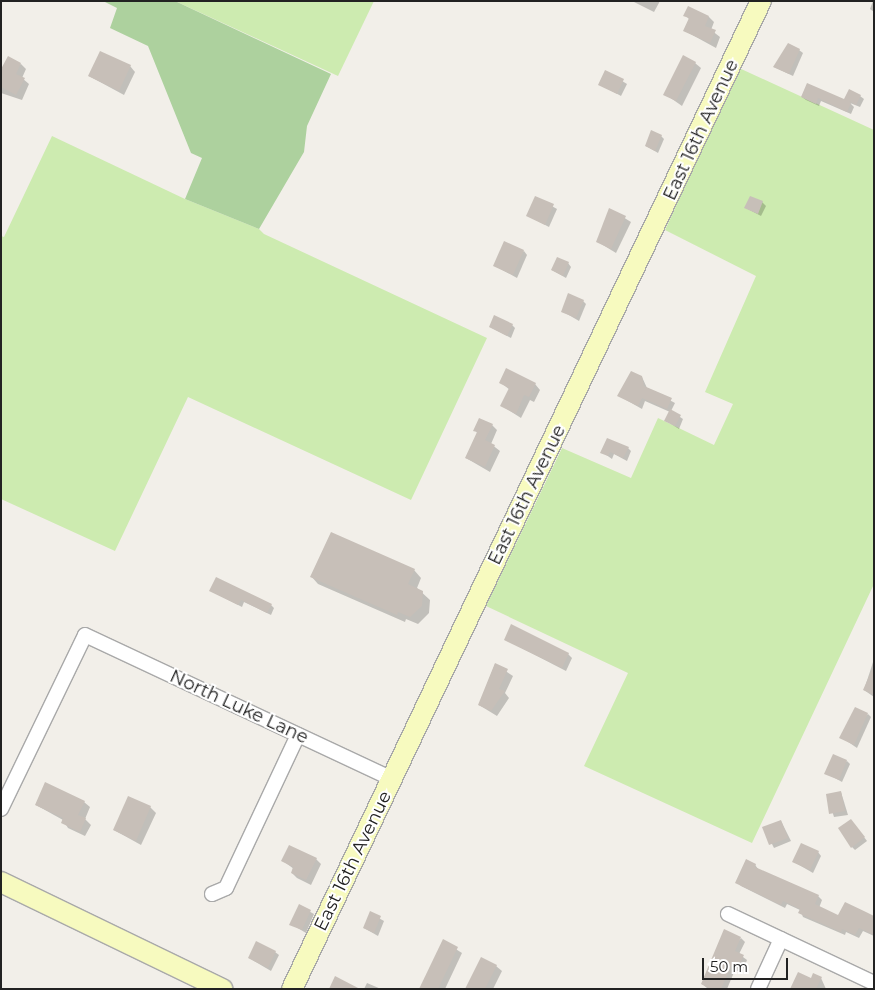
<!DOCTYPE html>
<style>
body{margin:0}
#map{position:relative;width:875px;height:990px;overflow:hidden;background:#f2efe9;font-family:Montserrat,sans-serif}
div>[style]{position:absolute}
.grass>*{inset:0;background:#cdebb0}
.forest>*{inset:0;background:#add19e}
.shadow>*{inset:0;background:#0003}
.building>*{inset:0;background:#c7bfb8}
.roads{filter:drop-shadow(1px 0 #a9a9a9) drop-shadow(-1px 0 #a9a9a9) drop-shadow(0 1px #a9a9a9) drop-shadow(0 -1px #a9a9a9)}
.street>*{height:14px;margin:-7px;padding:0 7px;transform-origin:7px;border-radius:7px;background:#fff}
.secondary>*{height:20px;margin:-10px;padding:0 10px;transform-origin:10px;border-radius:10px;background:#f7fabf}
span{translate:-50% -50%;white-space:nowrap;text-align:center;line-height:1.15;-webkit-text-stroke:4px #fff;paint-order:stroke}
.street-label{font-size:18px;color:#222}
.frame{position:absolute;inset:0;border:2px solid #222;pointer-events:none}
.scale{position:absolute;left:702px;top:958px;width:86px;height:22px;box-sizing:border-box;border:2px solid #222;border-top:0;padding-left:6px;font-size:15px;line-height:18px;white-space:nowrap;color:#222;-webkit-text-stroke:4px #fff;paint-order:stroke}
</style>
<div id="map">
<div class="grass">
<i style="clip-path:polygon(175px 1px,374px 1px,338px 76px)"></i>
<i style="clip-path:polygon(739px 68px,874px 130px,874px 584px,752px 843px,584px 766px,628px 673px,486px 606px,562px 448px,631px 478px,658px 418px,714px 445px,733px 404px,705px 392px,756px 276px,665px 230px)"></i>
<i style="clip-path:polygon(52px 136px,185px 199px,259px 229px,264px 234px,487px 338px,411px 500px,188px 397px,115px 551px,1px 499px,1px 236px,4px 237px)"></i>
</div>
<div class="forest">
<i style="clip-path:polygon(103px 1px,175px 1px,331px 74px,307px 126px,304px 152px,259px 229px,185px 199px,202px 158px,191px 153px,148px 46px,110px 28px,117px 8px)"></i>
</div>
<div class="shadow">
<i style="clip-path:polygon(632px 1px,660px 1px,654px 12px)"></i>
<i style="clip-path:polygon(873px 1px,874px 1px,874px 12px,870px 9px)"></i>
<i style="clip-path:polygon(685px 15px,709px 17px,714px 22px,711px 30px,720px 37px,716px 48px,685px 31px,690px 20px)"></i>
<i style="clip-path:polygon(799px 50px,803px 53px,793px 76px,774px 67px)"></i>
<i style="clip-path:polygon(695px 63px,701px 68px,682px 106px,665px 94px)"></i>
<i style="clip-path:polygon(21px 64px,26px 69px,22px 78px,29px 84px,22px 100px,1px 93px,1px 72px)"></i>
<i style="clip-path:polygon(130px 66px,135px 72px,124px 95px,89px 76px)"></i>
<i style="clip-path:polygon(606px 71px,627px 84px,621px 96px,599px 84px)"></i>
<i style="clip-path:polygon(808px 85px,845px 101px,860px 96px,864px 99px,860px 107px,850px 103px,854px 107px,851px 114px,821px 101px,819px 106px,806px 100px,802px 97px)"></i>
<i style="clip-path:polygon(661px 136px,664px 139px,658px 153px,646px 146px)"></i>
<i style="clip-path:polygon(536px 197px,557px 209px,549px 227px,528px 216px)"></i>
<i style="clip-path:polygon(762px 202px,766px 206px,761px 216px,746px 208px)"></i>
<i style="clip-path:polygon(610px 209px,631px 222px,616px 253px,598px 242px)"></i>
<i style="clip-path:polygon(524px 251px,527px 255px,517px 278px,495px 266px)"></i>
<i style="clip-path:polygon(568px 263px,571px 267px,566px 278px,552px 270px)"></i>
<i style="clip-path:polygon(583px 301px,586px 304px,579px 321px,562px 311px)"></i>
<i style="clip-path:polygon(512px 325px,515px 328px,511px 338px,490px 327px)"></i>
<i style="clip-path:polygon(642px 377px,647px 388px,675px 403px,671px 411px,683px 419px,679px 429px,666px 421px,670px 412px,645px 401px,642px 409px,619px 396px)"></i>
<i style="clip-path:polygon(500px 382px,535px 384px,540px 390px,534px 402px,530px 400px,521px 418px,502px 406px,510px 390px)"></i>
<i style="clip-path:polygon(492px 425px,497px 430px,491px 444px,500px 451px,490px 472px,466px 458px,478px 434px,475px 430px)"></i>
<i style="clip-path:polygon(628px 448px,631px 451px,627px 461px,614px 454px,612px 459px,602px 452px)"></i>
<i style="clip-path:polygon(414px 570px,421px 578px,417px 588px,430px 600px,429px 613px,418px 624px,406px 619px,405px 622px,318px 584px,311px 576px)"></i>
<i style="clip-path:polygon(211px 591px,271px 605px,274px 608px,271px 615px,244px 602px,242px 607px)"></i>
<i style="clip-path:polygon(506px 640px,568px 654px,572px 658px,566px 671px)"></i>
<i style="clip-path:polygon(874px 659px,874px 697px,864px 690px)"></i>
<i style="clip-path:polygon(495px 664px,513px 676px,505px 693px,509px 698px,497px 716px,479px 705px)"></i>
<i style="clip-path:polygon(868px 714px,871px 717px,857px 748px,841px 737px)"></i>
<i style="clip-path:polygon(847px 761px,850px 764px,842px 782px,826px 773px)"></i>
<i style="clip-path:polygon(841px 792px,848px 815px,834px 817px,827px 795px)"></i>
<i style="clip-path:polygon(84px 802px,90px 807px,85px 819px,91px 825px,85px 836px,68px 828px,63px 820px,36px 805px)"></i>
<i style="clip-path:polygon(150px 807px,156px 813px,141px 845px,114px 830px)"></i>
<i style="clip-path:polygon(781px 821px,791px 841px,774px 848px,764px 828px)"></i>
<i style="clip-path:polygon(854px 824px,867px 841px,855px 850px,852px 847px)"></i>
<i style="clip-path:polygon(818px 852px,821px 856px,813px 873px,794px 862px)"></i>
<i style="clip-path:polygon(316px 859px,321px 864px,311px 885px,297px 878px,292px 873px,294px 869px,283px 861px)"></i>
<i style="clip-path:polygon(755px 865px,759px 870px,818px 896px,822px 900px,819px 908px,839px 917px,874px 918px,874px 936px,863px 931px,859px 938px,846px 932px,845px 935px,803px 917px,800px 910px,787px 904px,785px 908px,741px 886px,737px 882px)"></i>
<i style="clip-path:polygon(299px 906px,314px 914px,306px 933px,291px 924px)"></i>
<i style="clip-path:polygon(370px 913px,384px 921px,378px 936px,364px 928px)"></i>
<i style="clip-path:polygon(741px 938px,745px 942px,739px 954px,747px 960px,742px 973px,735px 970px,727px 989px,707px 988px,702px 984px)"></i>
<i style="clip-path:polygon(443px 941px,462px 953px,445px 989px,421px 989px)"></i>
<i style="clip-path:polygon(275px 952px,279px 955px,271px 971px,249px 958px)"></i>
<i style="clip-path:polygon(496px 966px,502px 971px,493px 989px,467px 989px)"></i>
<i style="clip-path:polygon(821px 978px,826px 989px,792px 989px,812px 980px)"></i>
<i style="clip-path:polygon(367px 983px,381px 989px,364px 989px)"></i>
</div>
<div class="building">
<i style="clip-path:polygon(688px 6px,709px 16px,705px 26px,716px 30px,710px 43px,683px 31px,689px 18px,683px 16px)"></i>
<i style="clip-path:polygon(788px 43px,800px 49px,789px 74px,773px 67px)"></i>
<i style="clip-path:polygon(100px 51px,131px 65px,119px 91px,88px 76px)"></i>
<i style="clip-path:polygon(683px 55px,696px 62px,676px 101px,663px 95px)"></i>
<i style="clip-path:polygon(8px 56px,21px 63px,16px 74px,25px 78px,16px 95px,1px 87px,1px 69px)"></i>
<i style="clip-path:polygon(605px 70px,624px 79px,617px 94px,598px 85px)"></i>
<i style="clip-path:polygon(807px 83px,844px 99px,849px 89px,861px 95px,856px 105px,849px 101px,851px 103px,847px 112px,818px 98px,816px 104px,801px 97px)"></i>
<i style="clip-path:polygon(651px 130px,662px 135px,655px 151px,645px 146px)"></i>
<i style="clip-path:polygon(535px 196px,554px 204px,545px 225px,526px 216px)"></i>
<i style="clip-path:polygon(750px 196px,763px 201px,758px 214px,744px 208px)"></i>
<i style="clip-path:polygon(609px 208px,626px 216px,611px 249px,596px 242px)"></i>
<i style="clip-path:polygon(504px 241px,524px 250px,513px 275px,493px 266px)"></i>
<i style="clip-path:polygon(557px 257px,569px 262px,563px 276px,551px 270px)"></i>
<i style="clip-path:polygon(568px 293px,584px 300px,576px 318px,561px 312px)"></i>
<i style="clip-path:polygon(494px 315px,513px 324px,507px 336px,489px 327px)"></i>
<i style="clip-path:polygon(506px 368px,536px 383px,529px 397px,524px 395px,516px 414px,500px 406px,509px 388px,499px 383px)"></i>
<i style="clip-path:polygon(631px 371px,642px 376px,644px 386px,672px 398px,667px 409px,642px 398px,638px 406px,617px 396px)"></i>
<i style="clip-path:polygon(670px 409px,681px 415px,675px 426px,664px 421px)"></i>
<i style="clip-path:polygon(479px 418px,493px 424px,485px 440px,495px 445px,485px 467px,465px 458px,477px 432px,473px 431px)"></i>
<i style="clip-path:polygon(607px 438px,629px 447px,623px 458px,610px 452px,608px 456px,600px 453px)"></i>
<i style="clip-path:polygon(331px 532px,415px 569px,408px 584px,423px 591px,422px 606px,410px 617px,398px 612px,397px 615px,310px 577px)"></i>
<i style="clip-path:polygon(216px 577px,272px 604px,267px 613px,241px 600px,238px 605px,209px 591px)"></i>
<i style="clip-path:polygon(511px 624px,569px 653px,562px 668px,504px 640px)"></i>
<i style="clip-path:polygon(495px 663px,508px 669px,499px 689px,505px 691px,491px 711px,478px 705px)"></i>
<i style="clip-path:polygon(874px 665px,874px 695px,863px 690px)"></i>
<i style="clip-path:polygon(855px 707px,868px 713px,854px 745px,839px 738px)"></i>
<i style="clip-path:polygon(833px 754px,847px 760px,839px 780px,824px 774px)"></i>
<i style="clip-path:polygon(45px 782px,85px 801px,78px 815px,86px 818px,80px 832px,61px 823px,63px 818px,35px 805px)"></i>
<i style="clip-path:polygon(841px 791px,845px 811px,829px 814px,826px 794px)"></i>
<i style="clip-path:polygon(128px 796px,151px 806px,136px 841px,113px 830px)"></i>
<i style="clip-path:polygon(851px 819px,865px 837px,851px 848px,838px 828px)"></i>
<i style="clip-path:polygon(781px 820px,788px 838px,769px 845px,762px 827px)"></i>
<i style="clip-path:polygon(801px 843px,819px 851px,810px 870px,792px 862px)"></i>
<i style="clip-path:polygon(289px 845px,317px 858px,306px 880px,291px 873px,293px 867px,281px 861px)"></i>
<i style="clip-path:polygon(746px 859px,756px 864px,755px 867px,819px 895px,815px 904px,838px 915px,845px 902px,866px 912px,874px 916px,874px 935px,859px 928px,855px 935px,842px 929px,841px 932px,798px 913px,800px 909px,783px 901px,781px 905px,735px 883px)"></i>
<i style="clip-path:polygon(299px 904px,311px 910px,302px 930px,289px 925px)"></i>
<i style="clip-path:polygon(370px 911px,381px 916px,374px 933px,363px 928px)"></i>
<i style="clip-path:polygon(724px 929px,741px 937px,735px 951px,744px 955px,737px 969px,731px 966px,721px 989px,711px 989px,701px 984px)"></i>
<i style="clip-path:polygon(443px 939px,458px 947px,438px 989px,419px 989px)"></i>
<i style="clip-path:polygon(256px 941px,276px 951px,268px 968px,248px 958px)"></i>
<i style="clip-path:polygon(481px 957px,497px 965px,485px 989px,465px 989px)"></i>
<i style="clip-path:polygon(798px 972px,811px 978px,813px 973px,822px 977px,816px 989px,790px 989px)"></i>
<i style="clip-path:polygon(335px 976px,360px 989px,329px 989px)"></i>
</div>
<div class="roads">
<div class="street">
<i style="left:1px;top:809px;width:193px;rotate:-64.2deg"></i>
<i style="left:85px;top:635px;width:339px;rotate:25.1deg"></i>
<i style="left:212px;top:894px;width:15px;rotate:-23deg"></i>
<i style="left:226px;top:888px;width:169px;rotate:-64.8deg"></i>
<i style="left:728px;top:914px;width:161px;rotate:25.3deg"></i>
<i style="left:758px;top:989px;width:55px;rotate:-65.3deg"></i>
</div>
<div class="secondary">
<i style="left:1px;top:882px;width:246px;rotate:25.8deg"></i>
<i style="left:292px;top:989px;width:1094px;rotate:-64.61deg"></i>
</div>
</div>
<div class="street-label">
<span style="left:701px;top:130px;rotate:-65deg">East 16th Avenue</span>
<span style="left:527px;top:495px;rotate:-64deg">East 16th Avenue</span>
<span style="left:239px;top:707px;rotate:25deg">North Luke Lane</span>
<span style="left:353px;top:861px;rotate:-64deg">East 16th Avenue</span>
</div>
<div class="frame"></div>
<div class="scale">50 m</div>
</div>
